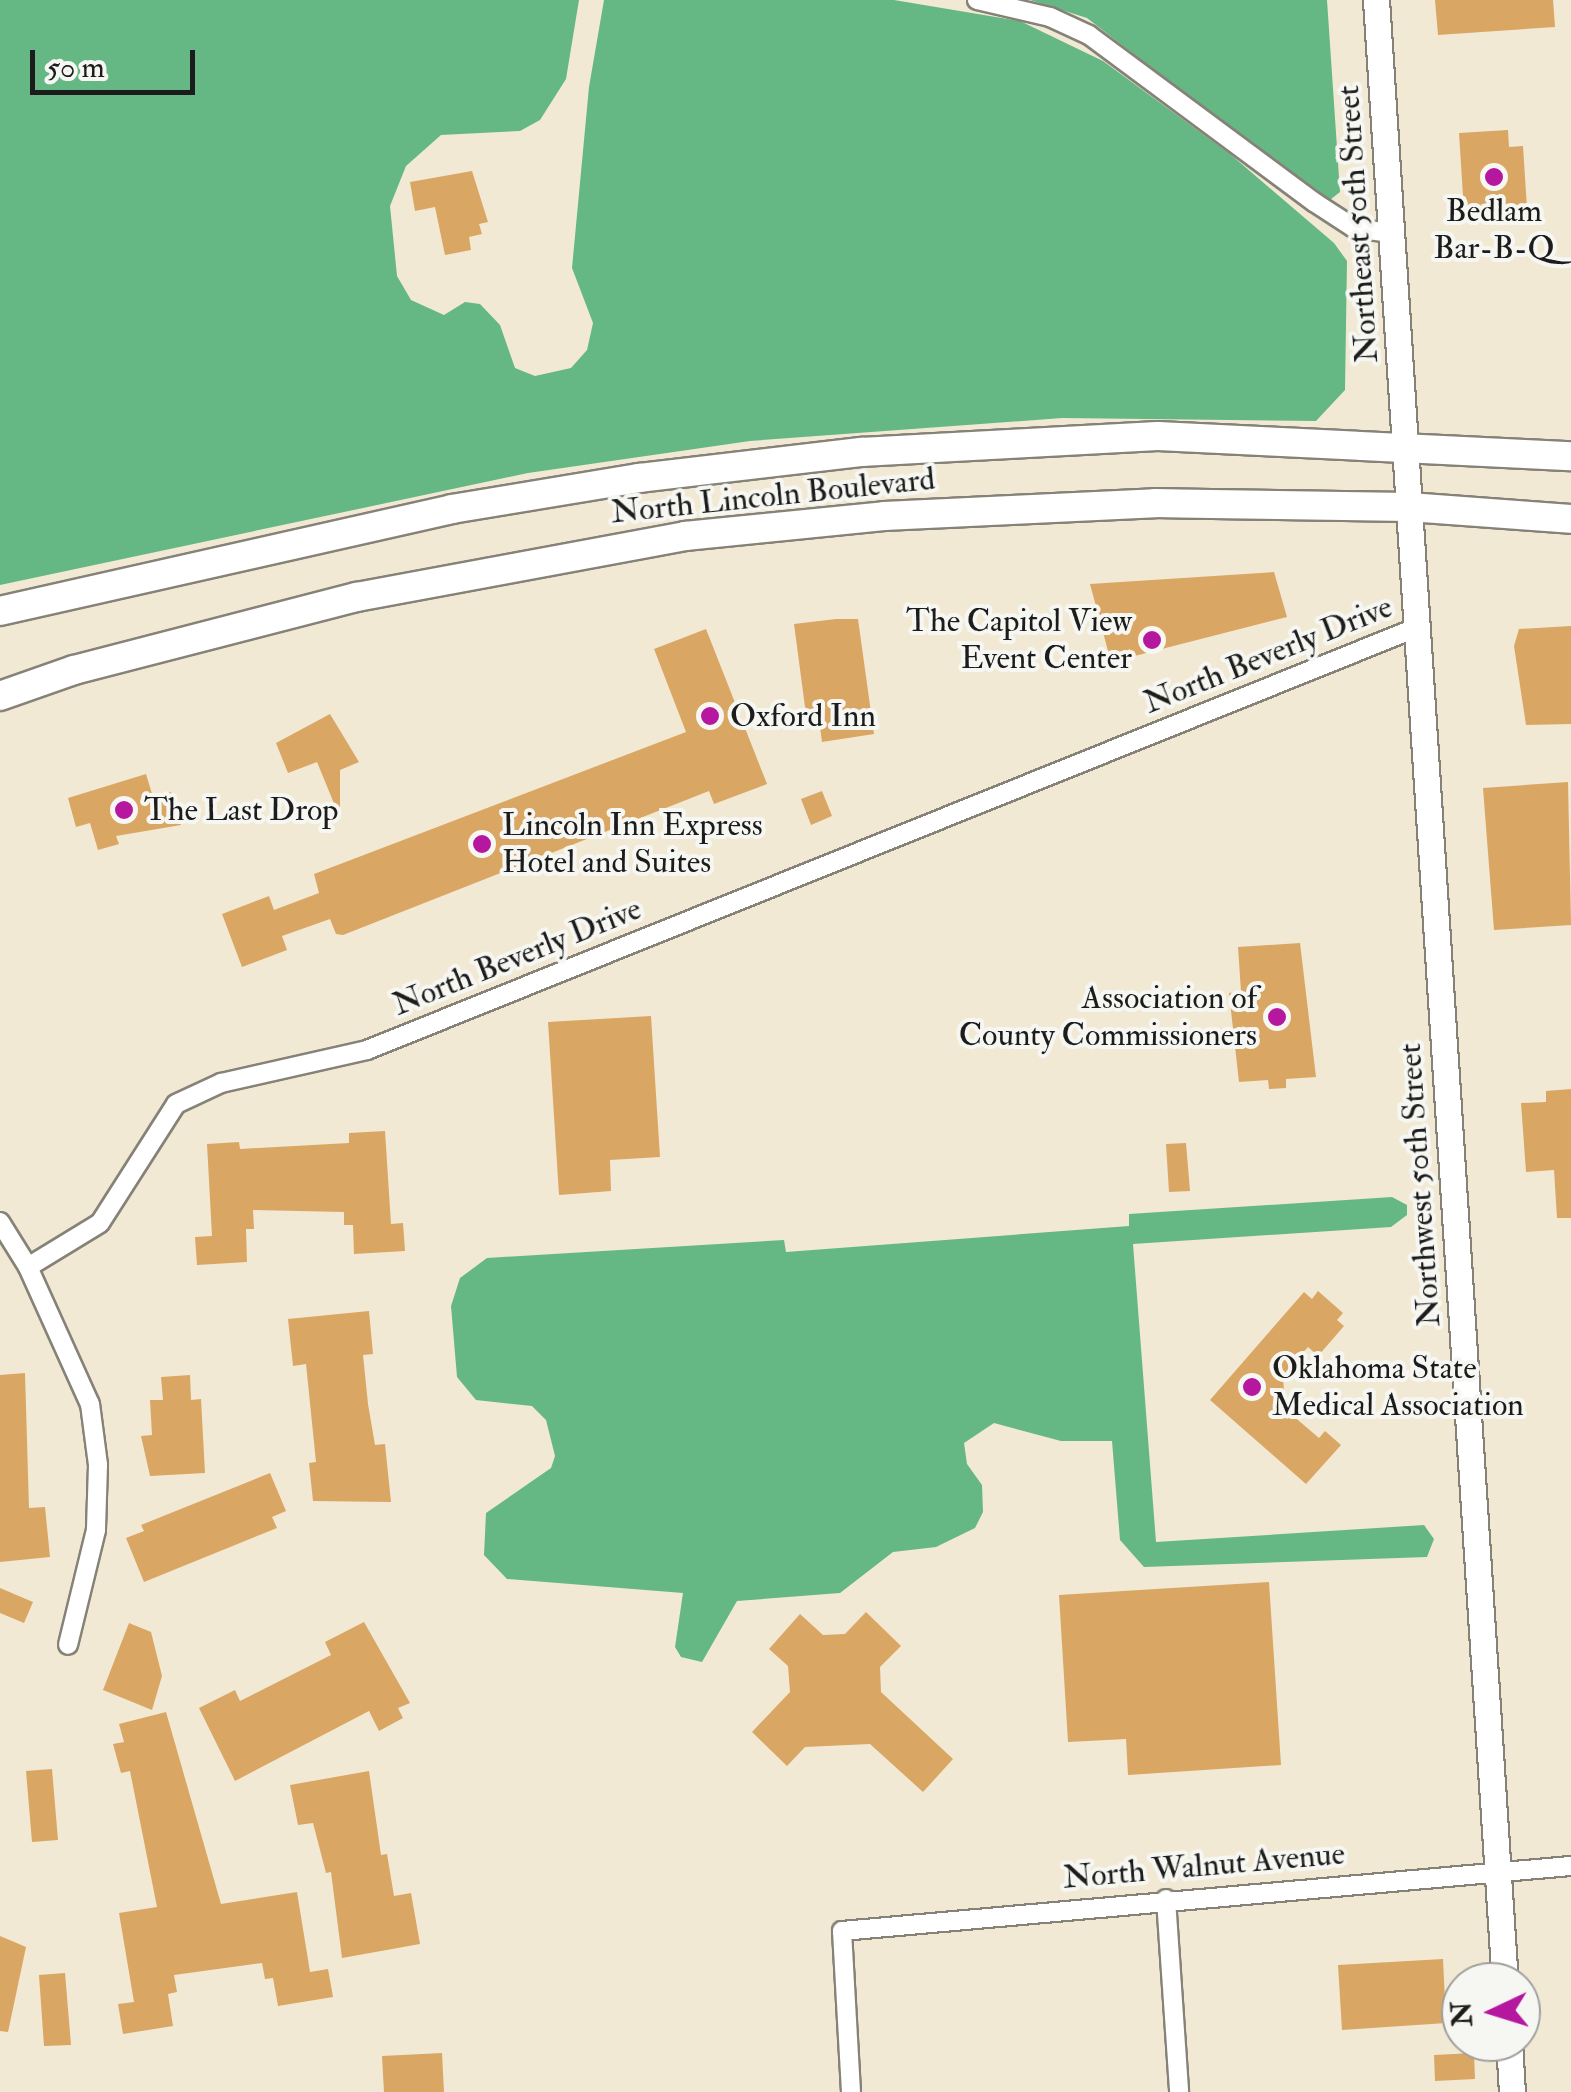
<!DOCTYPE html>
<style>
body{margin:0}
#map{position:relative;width:1571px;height:2092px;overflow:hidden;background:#f1e9d4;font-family:"IM FELL Double Pica",serif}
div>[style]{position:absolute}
.forest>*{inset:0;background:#65b884}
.building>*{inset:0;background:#daa663}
.roads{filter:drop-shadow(2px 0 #868278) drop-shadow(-2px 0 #868278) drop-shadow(0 2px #868278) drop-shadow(0 -2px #868278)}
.street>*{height:18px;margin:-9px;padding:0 9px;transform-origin:9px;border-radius:9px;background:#fff}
.secondary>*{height:25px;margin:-12.5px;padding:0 12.5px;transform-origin:12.5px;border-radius:12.5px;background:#fff}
.primary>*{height:28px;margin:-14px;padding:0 14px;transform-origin:14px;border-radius:14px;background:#fff}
.dots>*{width:28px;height:28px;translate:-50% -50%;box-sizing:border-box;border:5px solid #f6f6f2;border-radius:50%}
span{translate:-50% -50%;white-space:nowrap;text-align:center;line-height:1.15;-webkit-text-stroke:8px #f6f6f2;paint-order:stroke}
.poi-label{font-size:32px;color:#1c1c1c}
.right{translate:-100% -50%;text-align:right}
.left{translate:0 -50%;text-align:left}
.street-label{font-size:32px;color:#1c1c1c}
.north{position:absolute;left:1441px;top:1962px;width:100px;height:100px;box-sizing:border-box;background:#f6f6f2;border:2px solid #9f9f9c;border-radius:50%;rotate:266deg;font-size:28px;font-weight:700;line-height:40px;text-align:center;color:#1c1c1c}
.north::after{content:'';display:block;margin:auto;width:35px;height:45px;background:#b5179e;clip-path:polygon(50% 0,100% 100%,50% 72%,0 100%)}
.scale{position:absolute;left:30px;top:50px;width:165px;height:45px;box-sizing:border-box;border:5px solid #1c1c1c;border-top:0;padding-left:12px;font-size:30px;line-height:35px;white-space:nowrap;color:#1c1c1c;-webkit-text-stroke:8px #f6f6f2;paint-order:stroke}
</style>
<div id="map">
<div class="forest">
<i style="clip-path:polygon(0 0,579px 0,566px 79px,540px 120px,520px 131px,441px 135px,406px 166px,390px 206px,397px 276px,411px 300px,444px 315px,465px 302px,480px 304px,500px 325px,515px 368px,535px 376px,571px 368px,587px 350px,593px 323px,572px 268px,589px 87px,604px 0,894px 0,1020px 21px,1103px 61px,1230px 154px,1334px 243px,1347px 261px,1345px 390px,1316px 421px,1062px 418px,750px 441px,528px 473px,0 585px)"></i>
<i style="clip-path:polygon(1030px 0,1327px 0,1340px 192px,1326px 203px,1087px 18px)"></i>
<i style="clip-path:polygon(1392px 1197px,1407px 1205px,1407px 1215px,1391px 1227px,1133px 1244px,1156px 1542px,1424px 1525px,1434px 1539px,1427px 1557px,1144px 1567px,1120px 1540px,1112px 1441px,1061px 1441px,994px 1423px,964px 1443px,967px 1464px,982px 1485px,983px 1512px,975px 1528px,936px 1547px,893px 1552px,840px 1593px,737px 1601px,702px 1662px,681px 1657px,675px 1647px,683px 1593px,507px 1579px,484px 1555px,486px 1513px,551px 1468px,555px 1456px,546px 1420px,532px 1406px,476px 1400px,457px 1377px,451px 1306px,460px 1278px,487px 1258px,784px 1240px,786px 1252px,1129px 1226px,1129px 1214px)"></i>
</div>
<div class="building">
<i style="clip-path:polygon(1435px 0,1553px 0,1555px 27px,1438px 35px)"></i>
<i style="clip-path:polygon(1508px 130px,1509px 147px,1523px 146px,1527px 208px,1464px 212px,1459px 133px)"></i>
<i style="clip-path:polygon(472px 171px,488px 222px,479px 224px,482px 234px,469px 237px,471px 250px,445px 255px,435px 207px,415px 211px,410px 182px)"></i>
<i style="clip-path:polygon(1274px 572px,1287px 617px,1111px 662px,1090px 584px)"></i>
<i style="clip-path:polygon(836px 619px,858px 619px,874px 734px,822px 742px,819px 720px,807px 722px,794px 624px)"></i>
<i style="clip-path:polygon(1571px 626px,1571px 724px,1526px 725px,1514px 646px,1519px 629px)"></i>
<i style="clip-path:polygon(706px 629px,767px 784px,714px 804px,709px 791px,343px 935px,336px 934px,330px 919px,282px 936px,287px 950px,242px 967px,222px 914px,269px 896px,274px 910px,319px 893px,314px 874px,686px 732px,654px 649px)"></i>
<i style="clip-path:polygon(330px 714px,359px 762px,340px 770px,340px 818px,317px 762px,288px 773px,276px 743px)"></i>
<i style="clip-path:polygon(146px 774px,153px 797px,171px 792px,181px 825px,116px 836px,119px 844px,98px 850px,90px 823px,76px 827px,68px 798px)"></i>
<i style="clip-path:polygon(1568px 782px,1571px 925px,1494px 930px,1483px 788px)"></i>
<i style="clip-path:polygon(822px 791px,832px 816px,811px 825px,801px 799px)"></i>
<i style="clip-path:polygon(1300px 943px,1316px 1077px,1286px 1079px,1286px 1088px,1269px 1089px,1268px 1080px,1239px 1082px,1229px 993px,1241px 992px,1238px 947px)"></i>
<i style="clip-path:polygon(651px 1016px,660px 1157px,610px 1160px,611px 1191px,559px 1195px,548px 1022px)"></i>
<i style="clip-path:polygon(1571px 1089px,1571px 1218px,1557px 1218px,1554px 1170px,1526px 1172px,1521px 1103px,1546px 1102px,1546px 1091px)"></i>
<i style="clip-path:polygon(385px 1131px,391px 1224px,403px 1223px,405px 1251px,354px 1254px,353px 1225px,344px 1225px,344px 1212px,253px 1210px,254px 1229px,246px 1229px,247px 1262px,197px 1265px,195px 1237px,212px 1236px,207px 1144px,239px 1142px,240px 1149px,349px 1143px,349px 1133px)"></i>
<i style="clip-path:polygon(1186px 1143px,1190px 1191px,1169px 1192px,1166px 1144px)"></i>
<i style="clip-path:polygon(1318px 1291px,1343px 1313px,1337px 1320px,1344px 1326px,1318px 1356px,1308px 1347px,1283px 1375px,1285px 1409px,1319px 1438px,1325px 1431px,1341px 1445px,1306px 1484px,1210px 1400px,1304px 1292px,1312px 1299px)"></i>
<i style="clip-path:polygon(369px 1311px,373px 1354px,363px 1355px,368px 1404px,375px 1445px,385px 1444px,391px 1502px,313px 1501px,309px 1463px,316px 1462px,306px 1364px,293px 1366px,288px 1319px)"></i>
<i style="clip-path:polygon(25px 1373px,29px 1508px,45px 1507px,50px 1557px,0 1562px,0 1375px)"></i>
<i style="clip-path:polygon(190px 1375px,191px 1400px,201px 1399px,205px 1473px,150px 1476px,141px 1436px,152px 1435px,150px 1400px,163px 1400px,161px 1377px)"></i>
<i style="clip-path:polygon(270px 1473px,286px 1511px,272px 1517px,277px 1528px,144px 1582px,126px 1538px,144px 1531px,141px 1525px)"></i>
<i style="clip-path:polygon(1269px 1582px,1281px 1765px,1128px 1775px,1126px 1739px,1068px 1742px,1059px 1595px)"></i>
<i style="clip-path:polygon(0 1588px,33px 1602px,24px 1623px,0 1613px)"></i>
<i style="clip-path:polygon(866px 1612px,901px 1646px,880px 1667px,881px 1692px,953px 1759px,923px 1792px,870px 1744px,805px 1747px,787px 1766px,752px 1732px,790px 1692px,788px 1666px,769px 1649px,800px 1614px,823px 1635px,845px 1634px)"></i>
<i style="clip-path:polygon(364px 1622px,410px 1703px,398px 1708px,403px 1718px,379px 1731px,369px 1711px,235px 1781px,199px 1708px,235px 1690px,240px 1701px,331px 1655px,325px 1642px)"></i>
<i style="clip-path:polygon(129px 1623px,151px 1632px,162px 1676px,152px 1710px,103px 1690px)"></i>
<i style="clip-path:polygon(166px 1712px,221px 1904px,297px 1892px,310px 1972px,328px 1969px,333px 1997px,278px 2006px,273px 1978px,265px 1979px,262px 1963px,174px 1975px,177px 1992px,168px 1994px,173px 2026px,123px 2034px,118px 2004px,134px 2002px,119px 1913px,157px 1907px,130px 1771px,121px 1773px,113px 1744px,124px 1742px,119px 1724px)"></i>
<i style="clip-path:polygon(52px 1769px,58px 1840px,32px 1842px,26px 1771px)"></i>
<i style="clip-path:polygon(369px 1771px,381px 1855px,387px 1854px,394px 1896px,411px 1893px,420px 1944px,342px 1958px,331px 1872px,326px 1873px,313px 1823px,298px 1825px,290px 1785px)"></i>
<i style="clip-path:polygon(0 1936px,26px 1947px,8px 2032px,0 2031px)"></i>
<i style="clip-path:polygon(1443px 1959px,1446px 2023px,1342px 2030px,1338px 1965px)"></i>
<i style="clip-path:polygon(65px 1973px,71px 2045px,44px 2046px,39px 1975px)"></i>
<i style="clip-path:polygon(442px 2053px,444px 2092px,384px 2092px,382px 2056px)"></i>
<i style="clip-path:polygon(1474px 2053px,1475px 2079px,1435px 2081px,1434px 2055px)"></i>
</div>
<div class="roads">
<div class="street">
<i style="left:977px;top:0;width:75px;rotate:13.1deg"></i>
<i style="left:1050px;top:17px;width:43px;rotate:24.8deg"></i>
<i style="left:1089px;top:35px;width:280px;rotate:36.6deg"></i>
<i style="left:1314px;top:202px;width:48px;rotate:33deg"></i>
<i style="left:1354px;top:228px;width:37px;rotate:8deg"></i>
<i style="left:0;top:1222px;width:53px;rotate:58.1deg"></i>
<i style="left:28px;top:1267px;width:150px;rotate:65.7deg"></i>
<i style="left:90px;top:1404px;width:62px;rotate:82.5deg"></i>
<i style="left:98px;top:1465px;width:65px;rotate:91.8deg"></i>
<i style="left:96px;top:1530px;width:118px;rotate:103.7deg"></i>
<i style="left:28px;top:1267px;width:84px;rotate:-31.4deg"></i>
<i style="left:100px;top:1223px;width:141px;rotate:-57.4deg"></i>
<i style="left:176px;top:1104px;width:50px;rotate:-25deg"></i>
<i style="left:221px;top:1083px;width:150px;rotate:-12.7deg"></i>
<i style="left:367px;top:1050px;width:1133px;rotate:-21.92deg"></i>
<i style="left:1166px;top:1899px;width:193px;rotate:86.1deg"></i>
<i style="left:851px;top:2092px;width:161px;rotate:-93.2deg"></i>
<i style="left:842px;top:1931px;width:732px;rotate:-5.1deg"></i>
</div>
<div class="secondary">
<i style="left:1376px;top:0;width:1986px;rotate:86.28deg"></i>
<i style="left:1509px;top:2042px;width:50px;rotate:86.6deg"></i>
</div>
<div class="primary">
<i style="left:0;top:611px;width:463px;rotate:-12.7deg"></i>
<i style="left:452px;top:509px;width:190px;rotate:-9.4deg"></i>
<i style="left:639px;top:478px;width:224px;rotate:-6.7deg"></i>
<i style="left:861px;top:452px;width:297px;rotate:-3.1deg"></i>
<i style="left:1158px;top:436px;width:413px;rotate:2.8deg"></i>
<i style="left:0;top:696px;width:78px;rotate:-19.4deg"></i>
<i style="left:74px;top:670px;width:292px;rotate:-14.5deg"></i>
<i style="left:357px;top:597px;width:334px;rotate:-10.5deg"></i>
<i style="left:685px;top:536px;width:200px;rotate:-5.7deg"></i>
<i style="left:884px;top:516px;width:271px;rotate:-2.7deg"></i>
<i style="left:1155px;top:503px;width:254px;rotate:0.9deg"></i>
<i style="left:1409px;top:507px;width:162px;rotate:4.2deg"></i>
</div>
</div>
<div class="dots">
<i style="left:1494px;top:177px;background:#b5179e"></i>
<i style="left:1152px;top:640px;background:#b5179e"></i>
<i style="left:710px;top:716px;background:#b5179e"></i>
<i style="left:124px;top:810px;background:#b5179e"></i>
<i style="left:482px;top:844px;background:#b5179e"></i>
<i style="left:1277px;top:1017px;background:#b5179e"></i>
<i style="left:1252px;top:1387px;background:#b5179e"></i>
</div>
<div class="poi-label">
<span style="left:1494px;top:230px">Bedlam<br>Bar-B-Q</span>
<span class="right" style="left:1132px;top:640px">The Capitol View<br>Event Center</span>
<span class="left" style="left:730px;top:716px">Oxford Inn</span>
<span class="left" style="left:144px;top:810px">The Last Drop</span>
<span class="left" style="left:502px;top:844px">Lincoln Inn Express<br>Hotel and Suites</span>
<span class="right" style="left:1257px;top:1017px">Association of<br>County Commissioners</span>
<span class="left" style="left:1272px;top:1387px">Oklahoma State<br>Medical Association</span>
</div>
<div class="street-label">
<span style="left:1358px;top:224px;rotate:-94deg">Northeast 50th Street</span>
<span style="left:773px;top:496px;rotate:-6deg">North Lincoln Boulevard</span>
<span style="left:1268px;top:655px;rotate:-22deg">North Beverly Drive</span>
<span style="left:517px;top:957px;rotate:-22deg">North Beverly Drive</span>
<span style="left:1420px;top:1185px;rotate:-94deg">Northwest 50th Street</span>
<span style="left:1204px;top:1866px;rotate:-5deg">North Walnut Avenue</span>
</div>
<div class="north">N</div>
<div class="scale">50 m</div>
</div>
